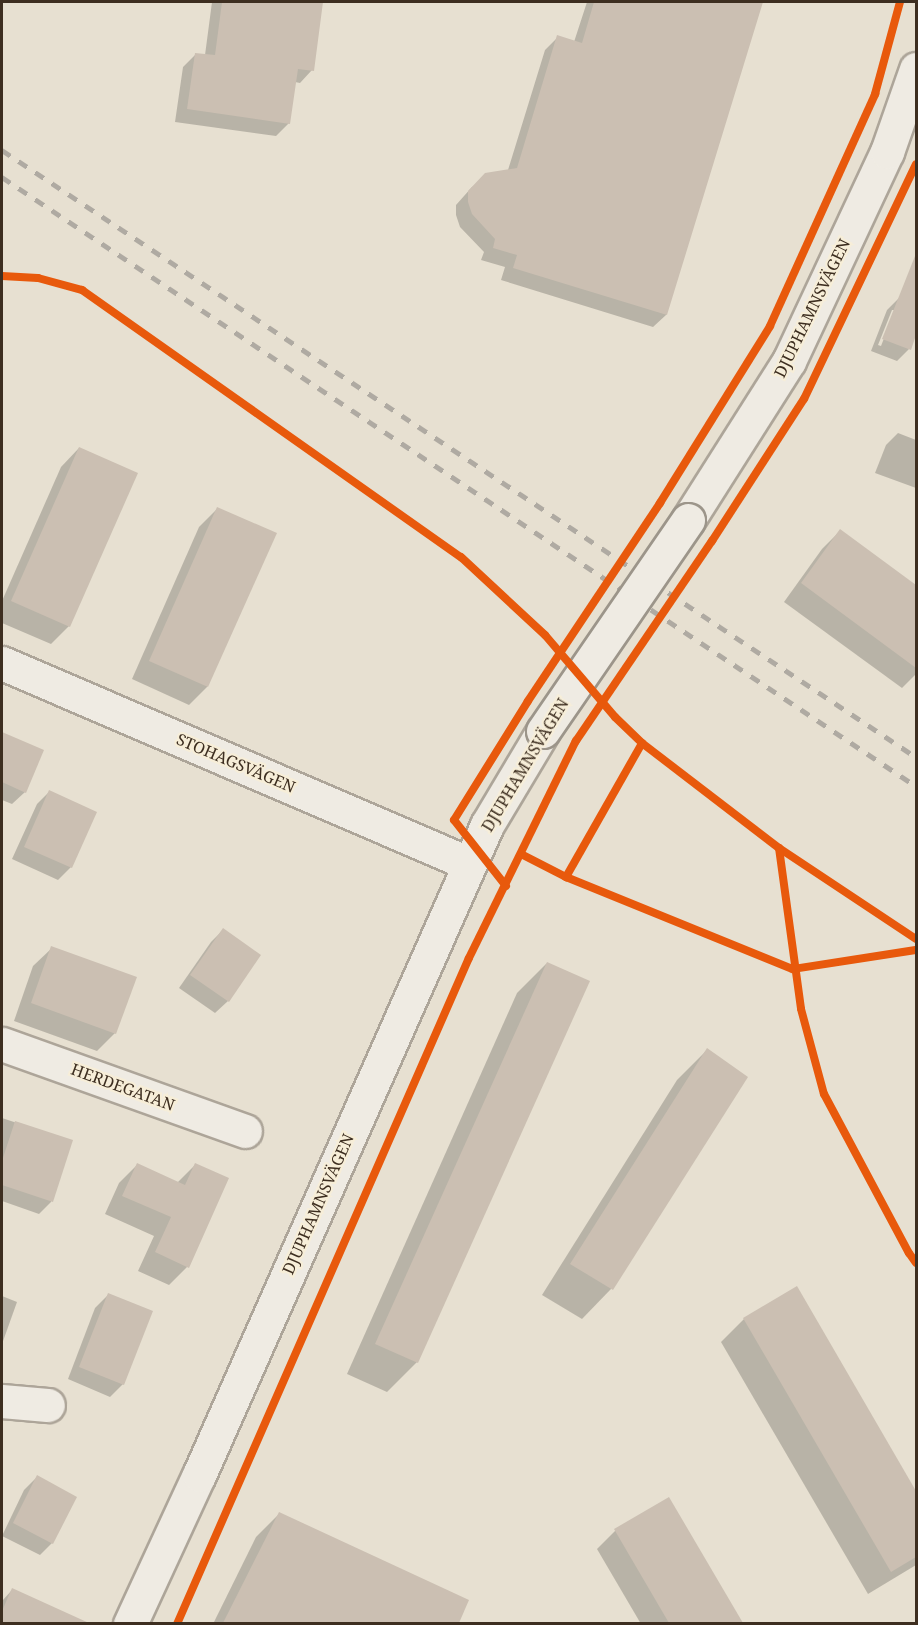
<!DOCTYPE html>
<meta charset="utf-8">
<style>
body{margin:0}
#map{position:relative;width:918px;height:1625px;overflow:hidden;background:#e7e0d1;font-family:"Noto Serif",serif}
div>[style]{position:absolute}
.shadow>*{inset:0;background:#0003}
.building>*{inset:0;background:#cbbfb2}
.roads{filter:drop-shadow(2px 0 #ada599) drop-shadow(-2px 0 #ada599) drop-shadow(0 2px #ada599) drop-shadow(0 -2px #ada599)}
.street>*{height:33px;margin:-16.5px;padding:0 16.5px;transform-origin:16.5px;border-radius:16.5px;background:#efebe3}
.secondary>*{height:33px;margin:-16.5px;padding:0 16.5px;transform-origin:16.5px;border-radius:16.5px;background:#efebe3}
.rail>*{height:4.5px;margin-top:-2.25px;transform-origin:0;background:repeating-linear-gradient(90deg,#afaaa2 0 10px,transparent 0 20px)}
.bridges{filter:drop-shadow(2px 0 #9c958a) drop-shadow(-2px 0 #9c958a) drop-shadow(0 2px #9c958a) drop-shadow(0 -2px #9c958a)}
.secondary-bridge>*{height:33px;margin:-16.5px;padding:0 16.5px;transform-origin:16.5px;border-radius:16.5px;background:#efebe3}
.cycleway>*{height:8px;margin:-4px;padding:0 4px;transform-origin:4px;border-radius:4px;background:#e8590c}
span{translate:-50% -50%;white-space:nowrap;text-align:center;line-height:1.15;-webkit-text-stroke:4.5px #f7eed8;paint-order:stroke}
.street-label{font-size:16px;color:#3d2e20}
.frame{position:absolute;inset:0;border:3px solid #3d2e20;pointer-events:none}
</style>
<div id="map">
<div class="shadow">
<i style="clip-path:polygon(212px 2px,322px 2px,312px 70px,300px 83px,295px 82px,289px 123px,276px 136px,175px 122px,183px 67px,196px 54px,205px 55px)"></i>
<i style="clip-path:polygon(587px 2px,762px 2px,666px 315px,653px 327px,501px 280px,505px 267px,481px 260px,484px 252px,460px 227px,456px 215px,456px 205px,472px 187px,508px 170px,545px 50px,558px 37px,574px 42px)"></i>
<i style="clip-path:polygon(evenodd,900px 297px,916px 304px,916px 331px,909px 349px,897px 361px,871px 351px,887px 310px,900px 297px,892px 310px,895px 310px,881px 346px,878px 345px,892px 310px)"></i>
<i style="clip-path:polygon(898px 433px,916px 440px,916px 488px,875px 473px,886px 445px)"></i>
<i style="clip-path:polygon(79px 448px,69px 626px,51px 644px,2px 623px,2px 601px,61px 467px)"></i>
<i style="clip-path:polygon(217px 509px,207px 687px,189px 705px,132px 679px,199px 527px)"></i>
<i style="clip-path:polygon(840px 531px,916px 587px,916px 674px,902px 688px,784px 602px,822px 549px)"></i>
<i style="clip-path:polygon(2px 734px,42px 751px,25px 792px,12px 804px,2px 800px)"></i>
<i style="clip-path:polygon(49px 792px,95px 812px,71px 867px,58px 880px,12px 859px,37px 804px)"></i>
<i style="clip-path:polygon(223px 930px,228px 1001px,215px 1013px,179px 988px,211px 942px)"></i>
<i style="clip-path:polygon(52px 948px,115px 1033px,97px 1051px,14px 1021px,33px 966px)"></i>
<i style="clip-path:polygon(547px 963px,417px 1362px,387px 1392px,347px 1374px,517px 993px)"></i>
<i style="clip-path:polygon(707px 1050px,611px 1289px,582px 1319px,542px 1295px,677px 1080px)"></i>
<i style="clip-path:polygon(2px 1118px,71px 1141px,51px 1202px,39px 1214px,2px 1201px)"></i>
<i style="clip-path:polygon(137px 1165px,177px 1183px,195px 1165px,187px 1267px,169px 1285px,138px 1271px,154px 1236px,105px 1214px,119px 1183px)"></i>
<i style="clip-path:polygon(797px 1288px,916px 1494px,916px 1565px,868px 1594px,721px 1342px,744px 1319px)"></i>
<i style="clip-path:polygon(108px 1295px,123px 1384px,110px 1397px,68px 1379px,95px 1308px)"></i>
<i style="clip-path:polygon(2px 1296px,17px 1302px,2px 1344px)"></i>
<i style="clip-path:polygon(37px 1477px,52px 1543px,40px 1555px,2px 1536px,24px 1490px)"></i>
<i style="clip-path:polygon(669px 1499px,742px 1624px,641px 1624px,597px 1549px,615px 1531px)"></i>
<i style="clip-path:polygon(279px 1514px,467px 1601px,457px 1624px,213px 1624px,256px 1537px)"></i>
<i style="clip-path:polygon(12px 1590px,61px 1612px,55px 1624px,2px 1624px,2px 1601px)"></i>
</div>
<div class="building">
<i style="clip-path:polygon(222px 2px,323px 2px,314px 71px,298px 69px,290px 124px,187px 109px,195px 53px,215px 55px)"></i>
<i style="clip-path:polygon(594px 2px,763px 2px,667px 315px,513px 268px,517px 255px,493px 248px,495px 239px,472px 214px,468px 202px,468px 191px,485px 173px,517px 168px,557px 35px,582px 43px)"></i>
<i style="clip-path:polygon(915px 256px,916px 335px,911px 350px,882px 339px)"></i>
<i style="clip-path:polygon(79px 447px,138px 473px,70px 627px,11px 601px)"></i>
<i style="clip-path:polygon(217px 507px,277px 533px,208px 687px,149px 661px)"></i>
<i style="clip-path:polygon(840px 529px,916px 585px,916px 668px,801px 583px)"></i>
<i style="clip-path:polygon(2px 732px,44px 750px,26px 793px,2px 782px)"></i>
<i style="clip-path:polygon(49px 790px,97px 812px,72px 868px,24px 847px)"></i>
<i style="clip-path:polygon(223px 928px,261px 955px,229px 1002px,190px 975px)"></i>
<i style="clip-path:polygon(51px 946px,137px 977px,116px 1034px,31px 1003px)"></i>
<i style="clip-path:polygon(547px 962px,590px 981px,418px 1363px,375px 1344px)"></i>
<i style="clip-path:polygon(707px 1048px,748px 1077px,613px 1290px,570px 1264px)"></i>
<i style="clip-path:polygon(15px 1121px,73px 1140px,53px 1202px,2px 1185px,2px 1161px)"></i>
<i style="clip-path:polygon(137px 1163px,185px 1185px,195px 1163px,229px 1178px,189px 1268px,155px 1252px,171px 1217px,122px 1196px)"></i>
<i style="clip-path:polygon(797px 1286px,916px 1491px,916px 1557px,891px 1572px,743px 1318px)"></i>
<i style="clip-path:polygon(108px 1293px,153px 1311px,124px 1385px,79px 1367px)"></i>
<i style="clip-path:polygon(37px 1475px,77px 1497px,53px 1544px,13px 1523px)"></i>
<i style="clip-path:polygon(669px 1497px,743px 1623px,669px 1623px,614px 1529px)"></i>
<i style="clip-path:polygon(279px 1512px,469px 1600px,459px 1623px,223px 1623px)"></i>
<i style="clip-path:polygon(12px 1588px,89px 1623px,2px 1623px,2px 1611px)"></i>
</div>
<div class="roads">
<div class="street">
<i style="left:2px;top:663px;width:509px;rotate:23.24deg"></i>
<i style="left:2px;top:1044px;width:258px;rotate:19.7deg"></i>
<i style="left:2px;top:1401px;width:46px;rotate:5deg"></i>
</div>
<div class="secondary">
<i style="left:688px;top:520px;width:188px;rotate:-57.6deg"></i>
<i style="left:789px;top:361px;width:231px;rotate:-64.9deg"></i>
<i style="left:887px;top:152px;width:88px;rotate:-70.7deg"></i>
<i style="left:130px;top:1624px;width:164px;rotate:-65.2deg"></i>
<i style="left:199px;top:1475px;width:711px;rotate:-66.1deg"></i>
<i style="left:487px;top:825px;width:109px;rotate:-59.2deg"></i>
</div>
</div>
<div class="rail">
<i style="left:2px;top:150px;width:1097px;rotate:33.59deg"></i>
<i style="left:2px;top:177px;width:1098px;rotate:33.68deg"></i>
</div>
<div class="bridges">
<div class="secondary-bridge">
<i style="left:543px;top:731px;width:256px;rotate:-55.5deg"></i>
</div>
</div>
<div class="cycleway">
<i style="left:2px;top:276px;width:36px;rotate:3deg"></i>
<i style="left:38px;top:278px;width:46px;rotate:15.3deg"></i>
<i style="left:82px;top:290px;width:464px;rotate:35.2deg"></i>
<i style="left:461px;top:557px;width:115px;rotate:42.9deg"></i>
<i style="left:545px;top:635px;width:108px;rotate:49.5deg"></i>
<i style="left:615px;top:717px;width:37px;rotate:44deg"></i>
<i style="left:642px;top:743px;width:173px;rotate:37.5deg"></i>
<i style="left:779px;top:848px;width:164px;rotate:33.6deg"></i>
<i style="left:779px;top:848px;width:162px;rotate:82.2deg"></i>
<i style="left:801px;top:1009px;width:88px;rotate:74.9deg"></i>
<i style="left:824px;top:1094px;width:180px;rotate:61.9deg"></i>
<i style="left:909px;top:1253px;width:12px;rotate:55deg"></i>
<i style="left:521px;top:854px;width:51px;rotate:27.1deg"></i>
<i style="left:566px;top:877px;width:245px;rotate:22.1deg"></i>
<i style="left:793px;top:969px;width:124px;rotate:-8.8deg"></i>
<i style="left:566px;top:877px;width:154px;rotate:-60.4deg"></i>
<i style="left:506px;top:886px;width:84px;rotate:-128.2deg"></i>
<i style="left:454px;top:820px;width:140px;rotate:-58.1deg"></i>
<i style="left:528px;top:701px;width:238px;rotate:-56.3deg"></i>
<i style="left:660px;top:503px;width:208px;rotate:-58.1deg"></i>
<i style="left:770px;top:326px;width:255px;rotate:-65.6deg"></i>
<i style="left:875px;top:94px;width:95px;rotate:-74.8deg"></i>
<i style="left:177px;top:1624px;width:727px;rotate:-66.33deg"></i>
<i style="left:469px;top:958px;width:242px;rotate:-63.8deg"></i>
<i style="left:576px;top:741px;width:242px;rotate:-55.8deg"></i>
<i style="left:712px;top:541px;width:169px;rotate:-57.1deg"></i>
<i style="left:804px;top:399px;width:260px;rotate:-64.5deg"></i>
</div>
<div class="street-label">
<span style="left:812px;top:308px;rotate:-64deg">DJUPHAMNSVÄGEN</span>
<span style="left:236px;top:763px;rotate:23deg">STOHAGSVÄGEN</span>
<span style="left:525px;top:765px;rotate:-59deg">DJUPHAMNSVÄGEN</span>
<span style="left:123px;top:1087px;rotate:20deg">HERDEGATAN</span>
<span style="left:318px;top:1204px;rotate:-66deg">DJUPHAMNSVÄGEN</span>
</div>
<div class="frame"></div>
</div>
